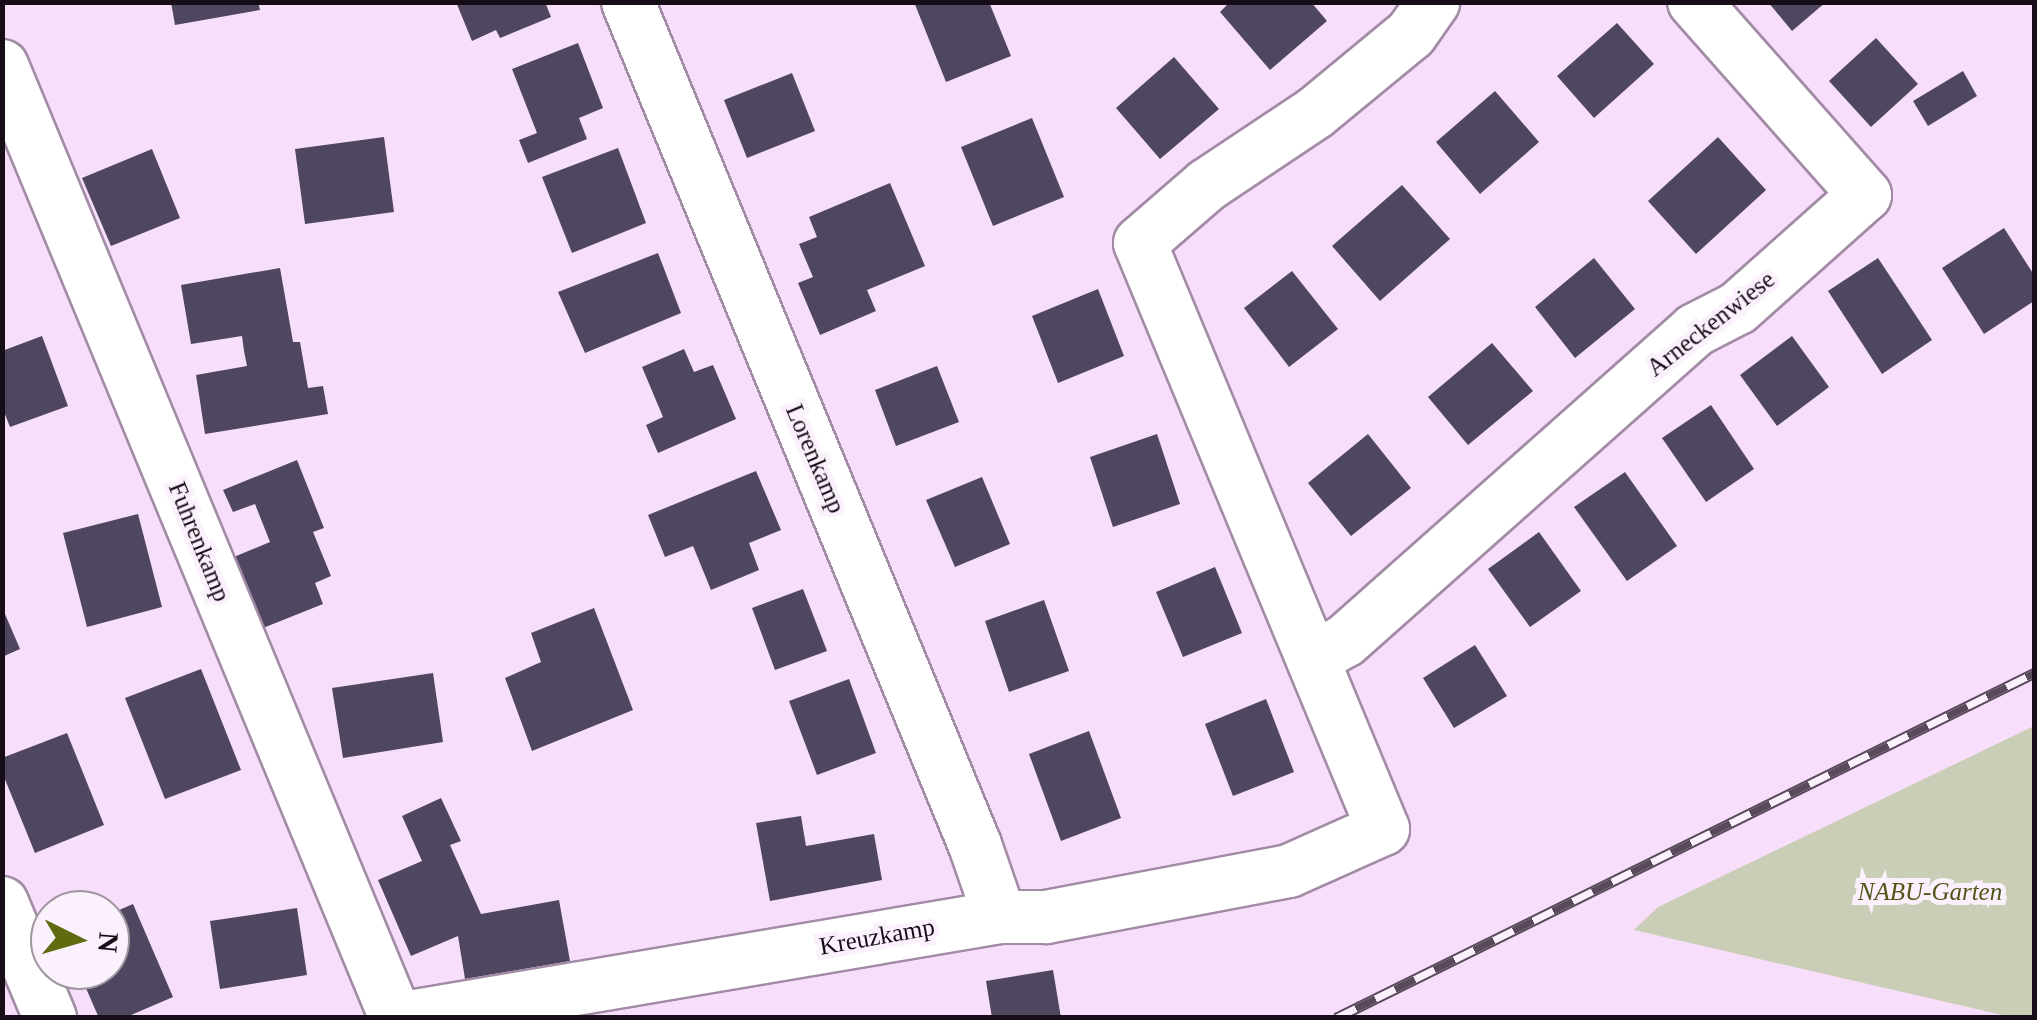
<!DOCTYPE html>
<style>
body{margin:0}
#map{position:relative;width:2037px;height:1020px;overflow:hidden;background:#f7defa;font-family:Georgia,serif}
div>[style]{position:absolute}
.green>*{inset:0;background:#cbceb6}
.building>*{inset:0;background:#4f4660}
.roads{filter:drop-shadow(2px 0 #a28ba5) drop-shadow(-2px 0 #a28ba5) drop-shadow(0 2px #a28ba5) drop-shadow(0 -2px #a28ba5)}
.street>*{height:52px;margin:-26px;padding:0 26px;transform-origin:26px;border-radius:26px;background:#fff}
.rail>*{height:11px;margin-top:-5.5px;transform-origin:0;background:repeating-linear-gradient(90deg,#fbf1fc 0 22px,#584a5a 0 44px);box-sizing:border-box;border-block:2px solid #584a5a}
span{translate:-50% -50%;white-space:nowrap;text-align:center;line-height:1.15;-webkit-text-stroke:10px #fbf1fc;paint-order:stroke}
.street-label{font-size:25px;color:#160d17}
.park-label{font-size:25px;color:#52561a;font-style:italic}
.frame{position:absolute;inset:0;border:5px solid #160d17;pointer-events:none}
.north{position:absolute;left:30px;top:890px;width:100px;height:100px;box-sizing:border-box;background:#fbf1fc;border:2px solid #9f96a0;border-radius:50%;rotate:95deg;font-size:28px;font-weight:700;line-height:40px;text-align:center;color:#160d17}
.north::after{content:'';display:block;margin:auto;width:35px;height:45px;background:#606a0f;clip-path:polygon(50% 0,100% 100%,50% 72%,0 100%)}
</style>
<div id="map">
<div class="green">
<i style="clip-path:polygon(2034px 726px,2034px 1017px,2011px 1017px,1634px 930px,1658px 907px)"></i>
</div>
<div class="building">
<i style="clip-path:polygon(171px 2px,258px 2px,260px 10px,175px 25px)"></i>
<i style="clip-path:polygon(456px 2px,545px 2px,551px 17px,500px 38px,496px 30px,472px 41px)"></i>
<i style="clip-path:polygon(914px 2px,989px 2px,1011px 56px,946px 82px)"></i>
<i style="clip-path:polygon(1230px 2px,1311px 2px,1327px 21px,1270px 70px,1220px 12px)"></i>
<i style="clip-path:polygon(1768px 2px,1826px 2px,1792px 31px)"></i>
<i style="clip-path:polygon(1617px 23px,1654px 64px,1594px 118px,1557px 76px)"></i>
<i style="clip-path:polygon(1876px 38px,1918px 84px,1871px 127px,1829px 81px)"></i>
<i style="clip-path:polygon(578px 43px,603px 108px,579px 118px,587px 139px,528px 163px,519px 140px,537px 133px,512px 69px)"></i>
<i style="clip-path:polygon(1174px 57px,1219px 109px,1160px 159px,1116px 108px)"></i>
<i style="clip-path:polygon(1963px 71px,1977px 96px,1928px 126px,1913px 101px)"></i>
<i style="clip-path:polygon(792px 73px,815px 131px,747px 158px,724px 100px)"></i>
<i style="clip-path:polygon(1495px 91px,1539px 142px,1480px 194px,1436px 142px)"></i>
<i style="clip-path:polygon(1032px 118px,1064px 197px,993px 226px,961px 147px)"></i>
<i style="clip-path:polygon(384px 137px,394px 212px,305px 224px,295px 149px)"></i>
<i style="clip-path:polygon(1718px 137px,1766px 190px,1696px 254px,1648px 201px)"></i>
<i style="clip-path:polygon(618px 148px,646px 223px,572px 253px,542px 177px)"></i>
<i style="clip-path:polygon(152px 149px,180px 218px,111px 246px,82px 178px)"></i>
<i style="clip-path:polygon(890px 183px,925px 266px,867px 290px,876px 311px,820px 335px,798px 283px,813px 277px,799px 244px,817px 237px,809px 217px)"></i>
<i style="clip-path:polygon(1402px 185px,1450px 239px,1380px 301px,1332px 246px)"></i>
<i style="clip-path:polygon(2004px 228px,2034px 275px,2034px 301px,1984px 334px,1942px 268px)"></i>
<i style="clip-path:polygon(658px 253px,681px 313px,585px 353px,558px 292px)"></i>
<i style="clip-path:polygon(1594px 258px,1635px 309px,1575px 358px,1535px 307px)"></i>
<i style="clip-path:polygon(1878px 258px,1932px 340px,1882px 374px,1828px 291px)"></i>
<i style="clip-path:polygon(280px 268px,293px 342px,300px 342px,308px 388px,323px 386px,328px 414px,205px 434px,196px 375px,247px 366px,244px 351px,242px 336px,191px 344px,181px 285px)"></i>
<i style="clip-path:polygon(1292px 271px,1338px 329px,1289px 367px,1244px 308px)"></i>
<i style="clip-path:polygon(1098px 289px,1124px 356px,1058px 383px,1032px 316px)"></i>
<i style="clip-path:polygon(42px 336px,68px 406px,10px 427px,2px 407px,2px 351px)"></i>
<i style="clip-path:polygon(1792px 336px,1829px 387px,1777px 426px,1740px 375px)"></i>
<i style="clip-path:polygon(1492px 343px,1533px 391px,1468px 445px,1428px 397px)"></i>
<i style="clip-path:polygon(684px 349px,694px 372px,713px 365px,736px 419px,658px 453px,646px 425px,663px 417px,642px 367px)"></i>
<i style="clip-path:polygon(937px 366px,959px 422px,896px 446px,875px 390px)"></i>
<i style="clip-path:polygon(1711px 405px,1754px 469px,1706px 502px,1662px 438px)"></i>
<i style="clip-path:polygon(1157px 434px,1180px 504px,1113px 527px,1090px 457px)"></i>
<i style="clip-path:polygon(1368px 434px,1411px 488px,1351px 536px,1308px 483px)"></i>
<i style="clip-path:polygon(297px 460px,324px 528px,313px 532px,331px 576px,315px 583px,323px 604px,263px 628px,234px 557px,270px 542px,255px 504px,233px 512px,223px 490px)"></i>
<i style="clip-path:polygon(756px 471px,781px 530px,749px 543px,759px 570px,711px 590px,693px 546px,665px 557px,648px 515px)"></i>
<i style="clip-path:polygon(1625px 472px,1677px 546px,1627px 581px,1574px 507px)"></i>
<i style="clip-path:polygon(982px 477px,1010px 544px,955px 567px,926px 500px)"></i>
<i style="clip-path:polygon(138px 514px,162px 607px,87px 627px,63px 533px)"></i>
<i style="clip-path:polygon(1539px 532px,1581px 591px,1530px 627px,1488px 569px)"></i>
<i style="clip-path:polygon(1215px 567px,1242px 633px,1183px 657px,1156px 592px)"></i>
<i style="clip-path:polygon(803px 589px,827px 651px,775px 670px,752px 608px)"></i>
<i style="clip-path:polygon(1044px 600px,1069px 671px,1009px 692px,985px 621px)"></i>
<i style="clip-path:polygon(2px 607px,20px 649px,2px 657px)"></i>
<i style="clip-path:polygon(594px 608px,633px 710px,532px 751px,505px 678px,541px 662px,531px 633px)"></i>
<i style="clip-path:polygon(1475px 645px,1507px 696px,1454px 728px,1423px 678px)"></i>
<i style="clip-path:polygon(201px 669px,241px 770px,165px 799px,125px 698px)"></i>
<i style="clip-path:polygon(433px 673px,443px 742px,343px 758px,332px 688px)"></i>
<i style="clip-path:polygon(849px 679px,876px 753px,817px 775px,789px 701px)"></i>
<i style="clip-path:polygon(1266px 699px,1294px 772px,1233px 796px,1205px 724px)"></i>
<i style="clip-path:polygon(1089px 731px,1121px 818px,1061px 841px,1029px 754px)"></i>
<i style="clip-path:polygon(67px 733px,104px 825px,35px 853px,2px 772px,2px 758px)"></i>
<i style="clip-path:polygon(441px 798px,461px 841px,450px 845px,481px 914px,559px 900px,570px 961px,465px 979px,458px 936px,411px 956px,378px 880px,422px 861px,402px 816px)"></i>
<i style="clip-path:polygon(801px 816px,806px 846px,874px 834px,882px 880px,770px 901px,756px 823px)"></i>
<i style="clip-path:polygon(133px 904px,173px 997px,124px 1018px,99px 1018px,78px 970px,110px 970px,110px 914px)"></i>
<i style="clip-path:polygon(297px 908px,307px 975px,220px 989px,210px 921px)"></i>
<i style="clip-path:polygon(1053px 970px,1061px 1018px,992px 1018px,986px 981px)"></i>
</div>
<div class="roads">
<div class="street">
<i style="left:628px;top:2px;width:912px;rotate:67.63deg"></i>
<i style="left:975px;top:845px;width:76px;rotate:70.9deg"></i>
<i style="left:2px;top:66px;width:1030px;rotate:67.52deg"></i>
<i style="left:1314px;top:658px;width:35px;rotate:-29deg"></i>
<i style="left:1345px;top:641px;width:468px;rotate:-41.6deg"></i>
<i style="left:1695px;top:330px;width:48px;rotate:-27.1deg"></i>
<i style="left:1738px;top:308px;width:170px;rotate:-41.7deg"></i>
<i style="left:1865px;top:195px;width:258px;rotate:-131.5deg"></i>
<i style="left:2px;top:903px;width:125px;rotate:67.3deg"></i>
<i style="left:404px;top:1018px;width:604px;rotate:-9.62deg"></i>
<i style="left:1000px;top:917px;width:46px"></i>
<i style="left:1046px;top:917px;width:247px;rotate:-10.7deg"></i>
<i style="left:1289px;top:871px;width:103px;rotate:-24.1deg"></i>
<i style="left:1383px;top:829px;width:634px;rotate:-112.52deg"></i>
<i style="left:1140px;top:243px;width:89px;rotate:-40.9deg"></i>
<i style="left:1207px;top:185px;width:130px;rotate:-33.7deg"></i>
<i style="left:1315px;top:113px;width:124px;rotate:-39.5deg"></i>
<i style="left:1411px;top:34px;width:39px;rotate:-55deg"></i>
</div>
</div>
<div class="rail">
<i style="left:1336px;top:1018px;width:779px;rotate:-26.3deg"></i>
</div>
<div class="street-label">
<span style="left:1711px;top:324px;rotate:-38deg">Arneckenwiese</span>
<span style="left:815px;top:459px;rotate:67deg">Lorenkamp</span>
<span style="left:199px;top:542px;rotate:68deg">Fuhrenkamp</span>
<span style="left:877px;top:937px;rotate:-10deg">Kreuzkamp</span>
</div>
<div class="park-label">
<span style="left:1930px;top:892px">NABU-Garten</span>
</div>
<div class="frame"></div>
<div class="north">N</div>
</div>
